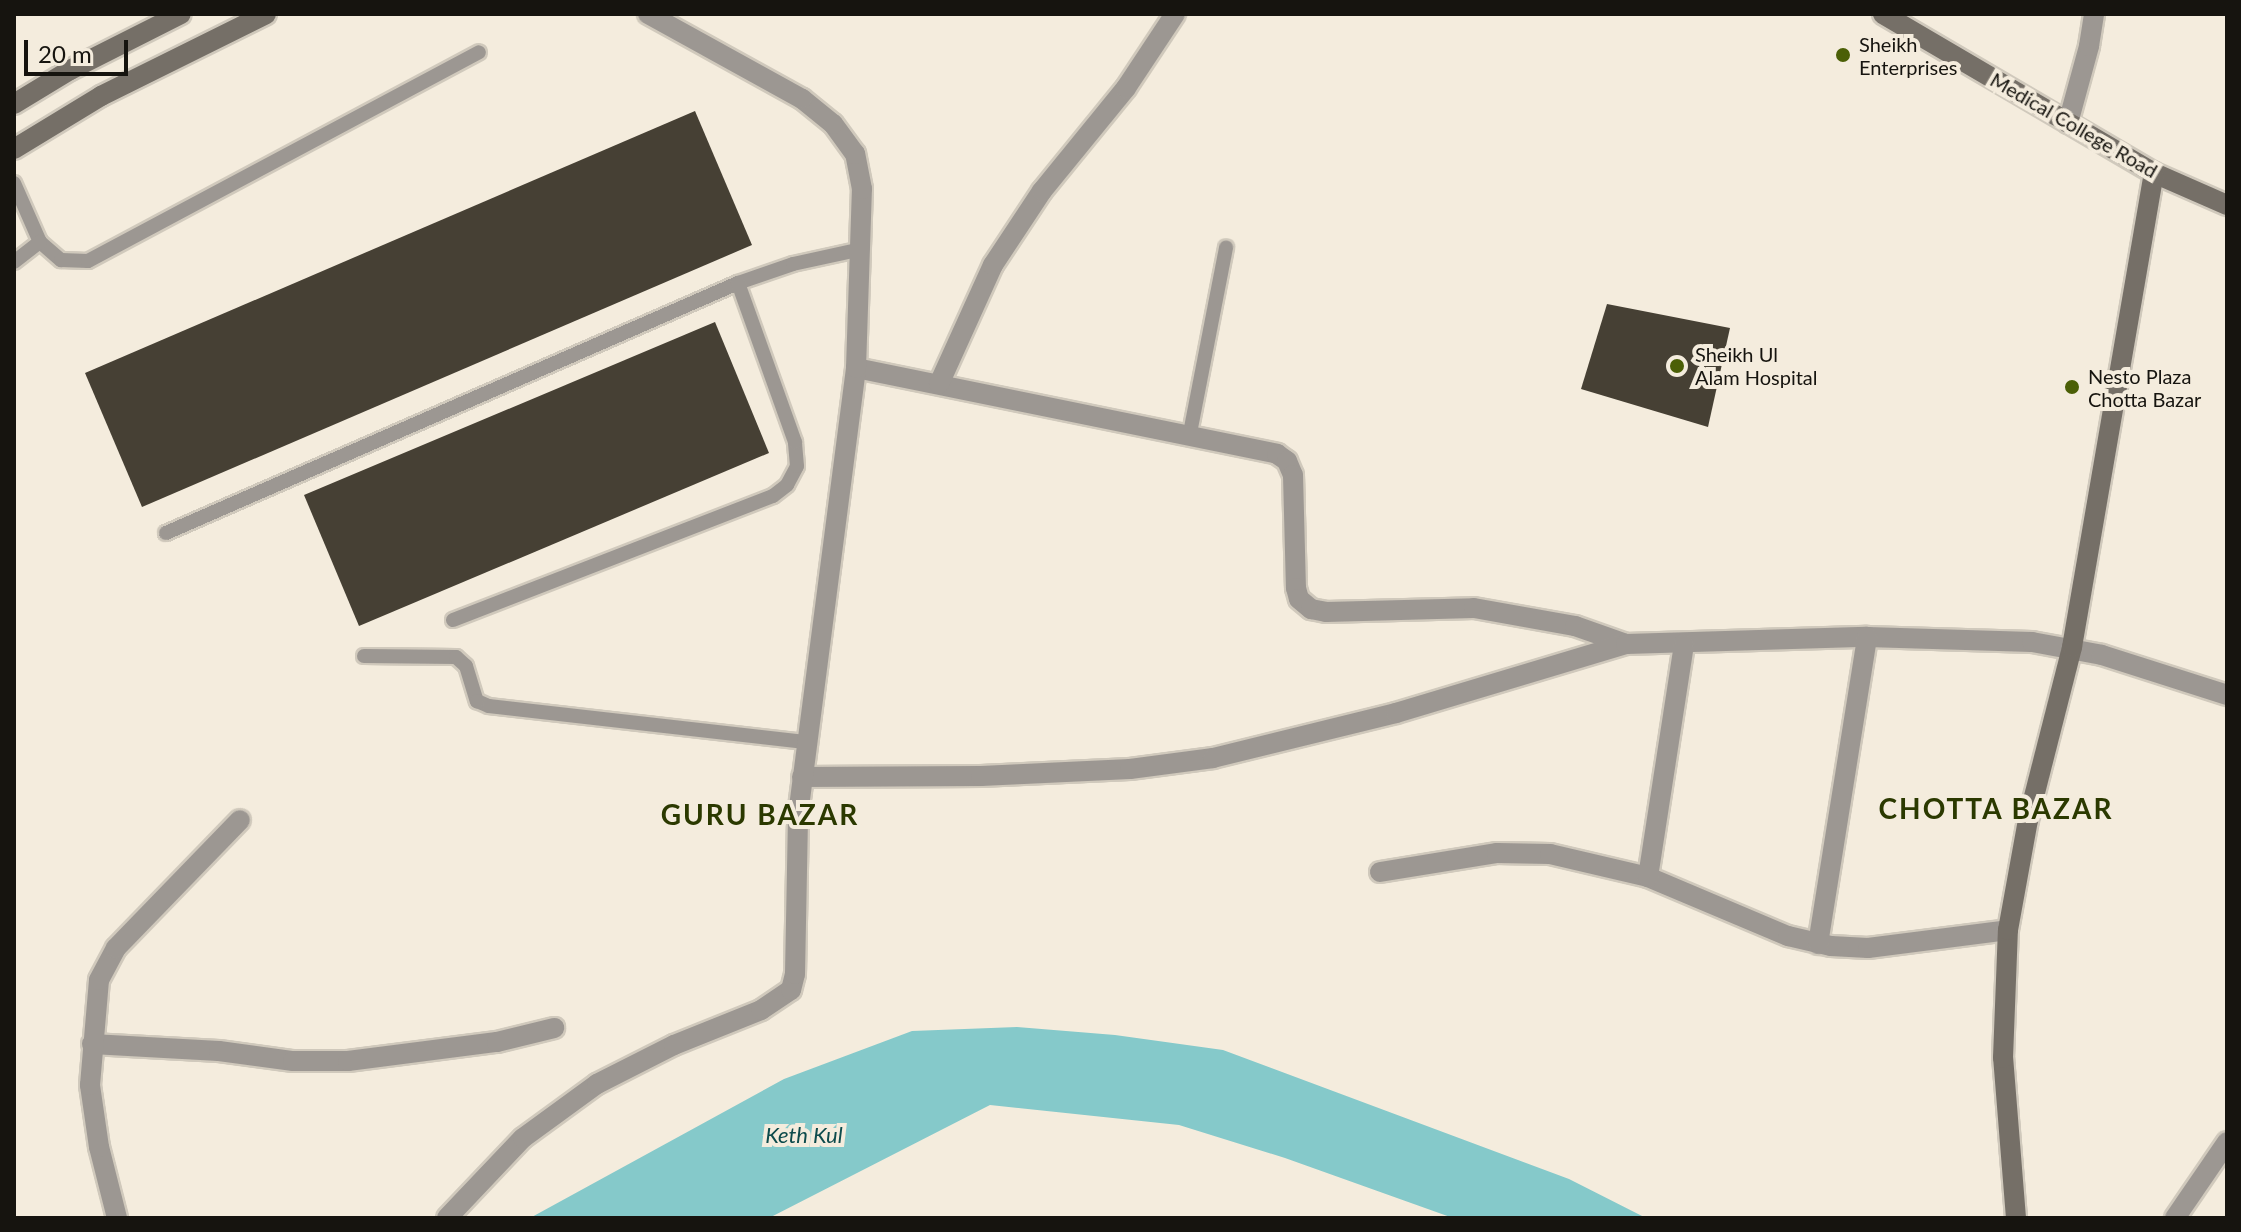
<!DOCTYPE html>
<style>
body{margin:0}
#map{position:relative;width:2241px;height:1232px;overflow:hidden;background:#f4ecdd;font-family:Lato,sans-serif}
div>[style]{position:absolute}
.water>*{inset:0;background:#85c9ca}
.building>*{inset:0;background:#464034}
.roads{filter:drop-shadow(2px 0 #d0c9bc) drop-shadow(-2px 0 #d0c9bc) drop-shadow(0 2px #d0c9bc) drop-shadow(0 -2px #d0c9bc)}
.service>*{height:14px;margin:-7px;padding:0 7px;transform-origin:7px;border-radius:7px;background:#9c9792}
.minor>*{height:20px;margin:-10px;padding:0 10px;transform-origin:10px;border-radius:10px;background:#9c9792}
.secondary>*{height:20px;margin:-10px;padding:0 10px;transform-origin:10px;border-radius:10px;background:#756f67}
.dots>*{width:22px;height:22px;translate:-50% -50%;box-sizing:border-box;border:4px solid #f4ecdd;border-radius:50%}
span{translate:-50% -50%;white-space:nowrap;text-align:center;line-height:1.15;-webkit-text-stroke:8px #f4ecdd;paint-order:stroke}
.poi-label{font-size:20px;color:#16140f}
.left{translate:0 -50%;text-align:left}
.street-label{font-size:20px;color:#16140f}
.water-label{font-size:22px;color:#0d4b4c;font-style:italic}
.district-label{font-size:28px;color:#2b3900;font-weight:700;letter-spacing:2px}
.frame{position:absolute;inset:0;border:16px solid #16140f;pointer-events:none}
.scale{position:absolute;left:24px;top:40px;width:104px;height:36px;box-sizing:border-box;border:4px solid #16140f;border-top:0;padding-left:10px;font-size:24px;line-height:28px;white-space:nowrap;color:#16140f;-webkit-text-stroke:6px #f4ecdd;paint-order:stroke}
</style>
<div id="map">
<div class="water">
<i style="clip-path:polygon(1017px 1027px,1115px 1035px,1223px 1050px,1569px 1179px,1646px 1218px,1453px 1218px,1285px 1158px,1179px 1125px,990px 1105px,769px 1218px,530px 1218px,784px 1079px,912px 1031px)"></i>
</div>
<div class="building">
<i style="clip-path:polygon(695px 111px,752px 245px,142px 507px,85px 373px)"></i>
<i style="clip-path:polygon(1607px 304px,1730px 328px,1708px 427px,1581px 389px)"></i>
<i style="clip-path:polygon(715px 322px,769px 453px,359px 626px,304px 495px)"></i>
</div>
<div class="roads">
<div class="service">
<i style="left:14px;top:183px;width:64px;rotate:66.2deg"></i>
<i style="left:40px;top:242px;width:28px;rotate:41deg"></i>
<i style="left:61px;top:260px;width:27px;rotate:2deg"></i>
<i style="left:88px;top:261px;width:443px;rotate:-28.1deg"></i>
<i style="left:14px;top:262px;width:33px;rotate:-38deg"></i>
<i style="left:1190px;top:433px;width:189px;rotate:-79deg"></i>
<i style="left:166px;top:533px;width:624px;rotate:-23.61deg"></i>
<i style="left:738px;top:283px;width:58px;rotate:-19.1deg"></i>
<i style="left:793px;top:264px;width:71px;rotate:-12.3deg"></i>
<i style="left:453px;top:620px;width:343px;rotate:-21.2deg"></i>
<i style="left:773px;top:496px;width:18px;rotate:-38deg"></i>
<i style="left:787px;top:485px;width:21px;rotate:-62deg"></i>
<i style="left:797px;top:466px;width:24px;rotate:-95deg"></i>
<i style="left:795px;top:442px;width:169px;rotate:-109.7deg"></i>
<i style="left:364px;top:656px;width:92px;rotate:0.6deg"></i>
<i style="left:456px;top:657px;width:13px;rotate:42deg"></i>
<i style="left:466px;top:666px;width:37px;rotate:73deg"></i>
<i style="left:477px;top:701px;width:13px;rotate:23deg"></i>
<i style="left:489px;top:706px;width:320px;rotate:6.5deg"></i>
</div>
<div class="minor">
<i style="left:2068px;top:123px;width:80px;rotate:-74.7deg"></i>
<i style="left:2089px;top:46px;width:32px;rotate:-81deg"></i>
<i style="left:856px;top:368px;width:430px;rotate:11.5deg"></i>
<i style="left:1277px;top:454px;width:12px;rotate:35deg"></i>
<i style="left:1287px;top:461px;width:15px;rotate:67deg"></i>
<i style="left:1293px;top:475px;width:113px;rotate:88.5deg"></i>
<i style="left:1296px;top:588px;width:11px;rotate:75deg"></i>
<i style="left:1299px;top:599px;width:16px;rotate:40deg"></i>
<i style="left:1311px;top:609px;width:15px;rotate:11deg"></i>
<i style="left:1326px;top:612px;width:148px;rotate:-1.5deg"></i>
<i style="left:1474px;top:608px;width:103px;rotate:10.1deg"></i>
<i style="left:1575px;top:626px;width:54px;rotate:19.4deg"></i>
<i style="left:939px;top:384px;width:131px;rotate:-65.6deg"></i>
<i style="left:993px;top:265px;width:89px;rotate:-56.5deg"></i>
<i style="left:1042px;top:191px;width:133px;rotate:-50.8deg"></i>
<i style="left:1126px;top:88px;width:89px;rotate:-56.5deg"></i>
<i style="left:802px;top:777px;width:179px;rotate:-0.3deg"></i>
<i style="left:981px;top:776px;width:149px;rotate:-2.7deg"></i>
<i style="left:1130px;top:769px;width:84px;rotate:-7.5deg"></i>
<i style="left:1213px;top:758px;width:188px;rotate:-13.8deg"></i>
<i style="left:1396px;top:713px;width:240px;rotate:-16.7deg"></i>
<i style="left:1626px;top:644px;width:241px;rotate:-1.7deg"></i>
<i style="left:1867px;top:637px;width:165px;rotate:1.7deg"></i>
<i style="left:2032px;top:642px;width:71px;rotate:10.5deg"></i>
<i style="left:2102px;top:655px;width:131px;rotate:17.7deg"></i>
<i style="left:1380px;top:872px;width:119px;rotate:-9.2deg"></i>
<i style="left:1497px;top:853px;width:53px;rotate:1.1deg"></i>
<i style="left:1550px;top:854px;width:101px;rotate:13.2deg"></i>
<i style="left:1648px;top:877px;width:152px;rotate:22.9deg"></i>
<i style="left:1788px;top:936px;width:44px;rotate:13.1deg"></i>
<i style="left:1831px;top:946px;width:37px;rotate:3deg"></i>
<i style="left:1868px;top:948px;width:141px;rotate:-7.3deg"></i>
<i style="left:1648px;top:877px;width:235px;rotate:-81.2deg"></i>
<i style="left:1818px;top:944px;width:311px;rotate:-80.9deg"></i>
<i style="left:92px;top:1044px;width:127px;rotate:3.2deg"></i>
<i style="left:219px;top:1051px;width:75px;rotate:7.7deg"></i>
<i style="left:293px;top:1061px;width:55px"></i>
<i style="left:348px;top:1061px;width:150px;rotate:-7.3deg"></i>
<i style="left:497px;top:1042px;width:59px;rotate:-13.8deg"></i>
<i style="left:117px;top:1218px;width:73px;rotate:-104.2deg"></i>
<i style="left:99px;top:1147px;width:63px;rotate:-98.3deg"></i>
<i style="left:90px;top:1085px;width:105px;rotate:-85.1deg"></i>
<i style="left:99px;top:980px;width:36px;rotate:-62deg"></i>
<i style="left:116px;top:948px;width:178px;rotate:-45.9deg"></i>
<i style="left:447px;top:1218px;width:110px;rotate:-46.5deg"></i>
<i style="left:523px;top:1138px;width:92px;rotate:-36.1deg"></i>
<i style="left:597px;top:1084px;width:86px;rotate:-26.9deg"></i>
<i style="left:674px;top:1045px;width:94px;rotate:-21.9deg"></i>
<i style="left:761px;top:1010px;width:36px;rotate:-34deg"></i>
<i style="left:791px;top:990px;width:16px;rotate:-76deg"></i>
<i style="left:795px;top:974px;width:159px;rotate:-88.9deg"></i>
<i style="left:798px;top:815px;width:451px;rotate:-82.6deg"></i>
<i style="left:856px;top:368px;width:179px;rotate:-88.1deg"></i>
<i style="left:862px;top:189px;width:36px;rotate:-101deg"></i>
<i style="left:855px;top:154px;width:37px;rotate:-126deg"></i>
<i style="left:833px;top:124px;width:40px;rotate:-141deg"></i>
<i style="left:802px;top:99px;width:176px;rotate:-151.1deg"></i>
<i style="left:2175px;top:1218px;width:92px;rotate:-55.6deg"></i>
</div>
<div class="secondary">
<i style="left:1883px;top:14px;width:314px;rotate:30.4deg"></i>
<i style="left:2154px;top:173px;width:80px;rotate:23.7deg"></i>
<i style="left:14px;top:104px;width:66px;rotate:-31.3deg"></i>
<i style="left:70px;top:70px;width:124px;rotate:-26.8deg"></i>
<i style="left:14px;top:149px;width:102px;rotate:-31.3deg"></i>
<i style="left:101px;top:96px;width:184px;rotate:-26.4deg"></i>
<i style="left:2016px;top:1218px;width:161px;rotate:-94.6deg"></i>
<i style="left:2003px;top:1058px;width:128px;rotate:-87.8deg"></i>
<i style="left:2008px;top:930px;width:112px;rotate:-79.7deg"></i>
<i style="left:2028px;top:820px;width:179px;rotate:-75.7deg"></i>
<i style="left:2072px;top:647px;width:481px;rotate:-80.2deg"></i>
</div>
</div>
<div class="dots">
<i style="left:1843px;top:55px;background:#4b5f06"></i>
<i style="left:1677px;top:366px;background:#4b5f06"></i>
<i style="left:2072px;top:387px;background:#4b5f06"></i>
</div>
<div class="poi-label">
<span class="left" style="left:1859px;top:56px">Sheikh<br>Enterprises</span>
<span class="left" style="left:1695px;top:366px">Sheikh Ul<br>Alam Hospital</span>
<span class="left" style="left:2088px;top:388px">Nesto Plaza<br>Chotta Bazar</span>
</div>
<div class="street-label">
<span style="left:2074px;top:125px;rotate:30deg">Medical College Road</span>
</div>
<div class="water-label">
<span style="left:804px;top:1135px">Keth Kul</span>
</div>
<div class="district-label">
<span style="left:1996px;top:808px">CHOTTA BAZAR</span>
<span style="left:760px;top:814px">GURU BAZAR</span>
</div>
<div class="frame"></div>
<div class="scale">20 m</div>
</div>
